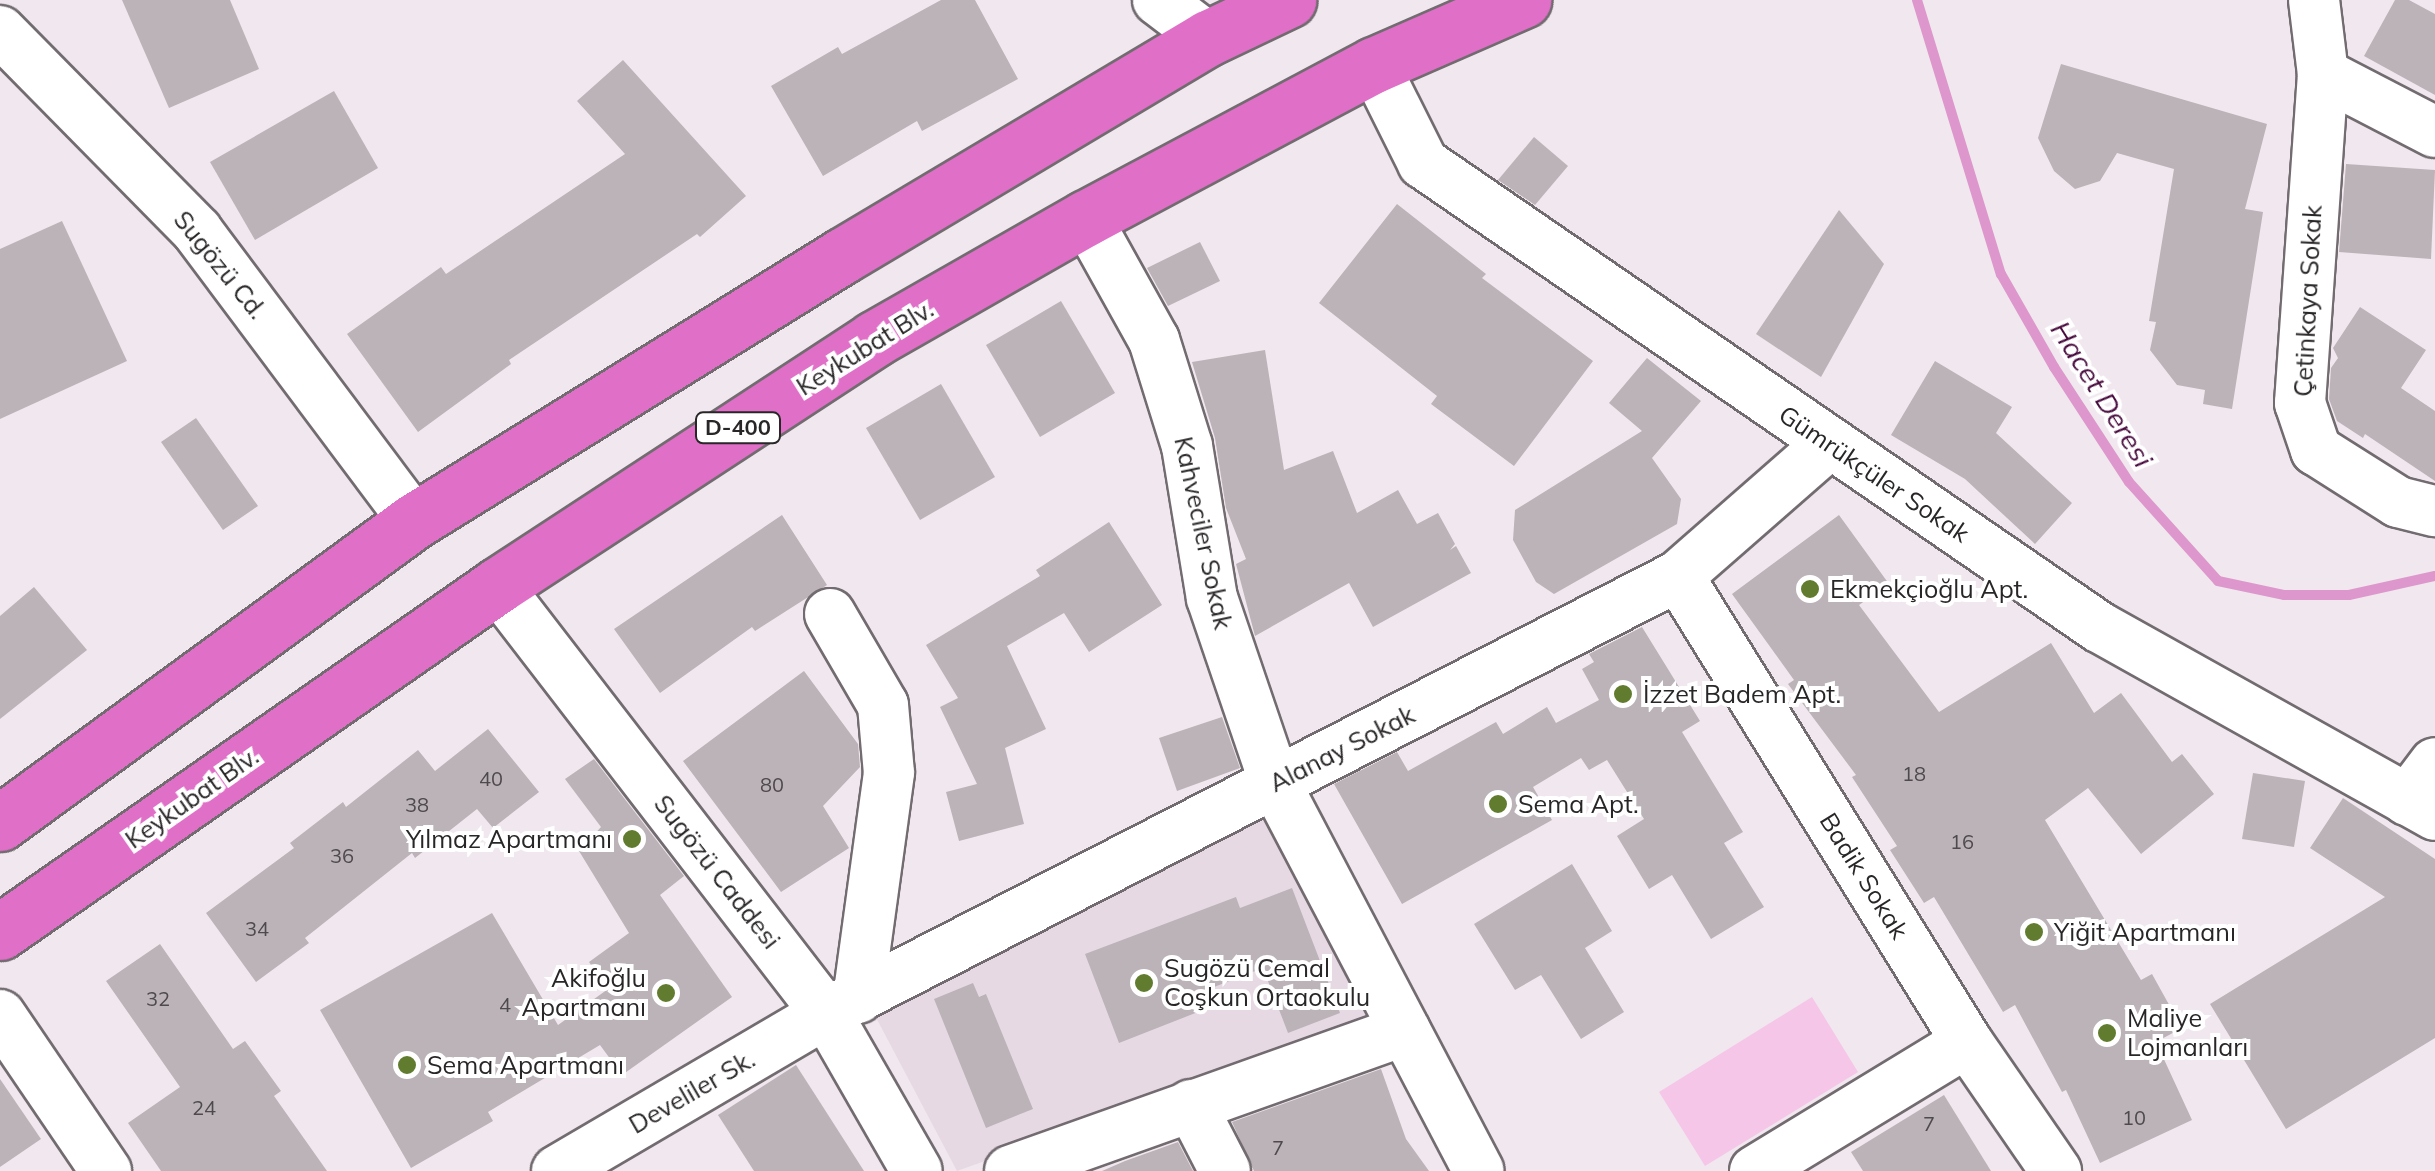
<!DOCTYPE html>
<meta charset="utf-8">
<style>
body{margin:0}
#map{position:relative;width:2435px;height:1171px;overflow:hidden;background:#f0e8ee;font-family:Mulish,sans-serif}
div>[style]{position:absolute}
.built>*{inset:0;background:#e7d9e3}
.green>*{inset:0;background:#f5c6e8}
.stream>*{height:10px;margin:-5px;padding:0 5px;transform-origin:5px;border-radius:5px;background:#dd97cc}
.building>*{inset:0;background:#bbb3b8}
.roads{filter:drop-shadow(2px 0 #726b70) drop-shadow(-2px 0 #726b70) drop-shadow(0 2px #726b70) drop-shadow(0 -2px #726b70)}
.minor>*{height:50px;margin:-25px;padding:0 25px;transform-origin:25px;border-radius:25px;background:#fff}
.highway>*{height:55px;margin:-27.5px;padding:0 27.5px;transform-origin:27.5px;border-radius:27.5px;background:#e06fc7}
.dots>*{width:28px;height:28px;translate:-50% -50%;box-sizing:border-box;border:5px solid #fff;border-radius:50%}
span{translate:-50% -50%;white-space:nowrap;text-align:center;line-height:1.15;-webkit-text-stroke:8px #fff;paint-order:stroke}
.number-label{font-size:20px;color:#4e494c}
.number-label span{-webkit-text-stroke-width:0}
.shield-label span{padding:2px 8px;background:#fff;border:2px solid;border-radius:8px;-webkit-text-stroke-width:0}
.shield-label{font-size:22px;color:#292628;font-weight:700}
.street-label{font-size:25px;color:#292628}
.poi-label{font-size:25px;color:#292628}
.left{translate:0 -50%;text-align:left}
.right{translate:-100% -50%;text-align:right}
.water-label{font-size:28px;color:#490c3f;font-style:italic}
</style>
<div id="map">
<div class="built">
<i style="clip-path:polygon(1270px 814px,1352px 955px,1372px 1023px,957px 1171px,872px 1010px)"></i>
</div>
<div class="green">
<i style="clip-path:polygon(1812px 997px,1858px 1072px,1705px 1166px,1659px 1092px)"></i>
</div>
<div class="stream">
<i style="left:1917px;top:0;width:287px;rotate:73deg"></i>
<i style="left:2001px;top:274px;width:107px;rotate:60.3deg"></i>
<i style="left:2054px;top:367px;width:137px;rotate:56.9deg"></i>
<i style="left:2129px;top:482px;width:133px;rotate:48deg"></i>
<i style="left:2218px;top:581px;width:67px;rotate:12deg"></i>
<i style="left:2284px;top:595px;width:65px"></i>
<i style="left:2349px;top:595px;width:88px;rotate:-12.5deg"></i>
</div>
<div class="building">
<i style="clip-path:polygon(122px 0,230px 0,259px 69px,169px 108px)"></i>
<i style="clip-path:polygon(941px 0,975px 0,1018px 79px,922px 131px,917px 121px,823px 176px,771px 86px,838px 47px,842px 54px)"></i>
<i style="clip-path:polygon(2395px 0,2409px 0,2435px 14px,2435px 95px,2364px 56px)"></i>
<i style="clip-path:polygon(623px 60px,746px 196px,700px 237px,697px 234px,509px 360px,511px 364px,418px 432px,347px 334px,441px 267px,446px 274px,625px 154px,577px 101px)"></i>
<i style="clip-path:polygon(2061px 64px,2267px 124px,2245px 209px,2263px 212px,2232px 409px,2203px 404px,2205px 390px,2177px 385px,2150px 350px,2156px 322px,2149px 321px,2174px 169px,2117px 153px,2100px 181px,2075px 189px,2054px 171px,2038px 138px)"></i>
<i style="clip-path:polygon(334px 91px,378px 168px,255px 240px,210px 162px)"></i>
<i style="clip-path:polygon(1534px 137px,1568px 166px,1535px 205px,1498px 180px)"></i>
<i style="clip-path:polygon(2346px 164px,2435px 170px,2431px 259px,2339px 252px)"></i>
<i style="clip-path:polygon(1397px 204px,1486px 274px,1482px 278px,1593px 361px,1514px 466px,1431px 404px,1437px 396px,1319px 303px)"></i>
<i style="clip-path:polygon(1839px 210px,1884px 264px,1821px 377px,1756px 334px)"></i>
<i style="clip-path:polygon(62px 221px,127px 361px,0 419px,0 249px)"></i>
<i style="clip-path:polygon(1200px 242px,1220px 281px,1168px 306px,1147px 268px)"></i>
<i style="clip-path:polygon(1061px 301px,1115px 393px,1040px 437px,986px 345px)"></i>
<i style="clip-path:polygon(2360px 307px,2426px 350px,2401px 388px,2435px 411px,2435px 481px,2365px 434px,2363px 438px,2337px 421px,2329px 399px,2331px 368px,2338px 358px,2333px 348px)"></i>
<i style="clip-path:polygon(1265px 350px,1284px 470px,1333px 451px,1357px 513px,1398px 490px,1417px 524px,1438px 513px,1455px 544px,1450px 550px,1456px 546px,1471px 573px,1373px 627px,1349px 583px,1255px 636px,1236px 564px,1246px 559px,1226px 508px,1215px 438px,1192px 362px)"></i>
<i style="clip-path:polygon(1647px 358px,1701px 401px,1652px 458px,1681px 499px,1677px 524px,1554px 594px,1536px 582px,1513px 540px,1515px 510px,1642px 431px,1609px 403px)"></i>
<i style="clip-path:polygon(1935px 361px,2012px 407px,1996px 433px,2072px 503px,2035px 544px,1965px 479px,1891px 435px)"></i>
<i style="clip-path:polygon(941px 384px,995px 477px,920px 520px,866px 428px)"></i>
<i style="clip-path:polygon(196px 418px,258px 506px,223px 530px,161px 442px)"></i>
<i style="clip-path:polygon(782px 515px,827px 585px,755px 631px,752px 627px,660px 693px,614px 629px)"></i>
<i style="clip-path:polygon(1839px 515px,1889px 584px,1859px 605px,1939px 712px,2051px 643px,2094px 713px,2121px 693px,2172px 762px,2182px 754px,2214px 794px,2141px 854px,2088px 788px,2045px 820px,2141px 980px,2152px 974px,2182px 1028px,2156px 1042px,2192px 1120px,2100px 1163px,2066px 1090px,2062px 1092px,2015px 1005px,2003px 1012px,1934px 897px,1924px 903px,1890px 850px,1897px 846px,1852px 777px,1856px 775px,1788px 684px,1794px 680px,1732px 594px)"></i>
<i style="clip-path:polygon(1109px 522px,1162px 605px,1089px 652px,1064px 613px,1007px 646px,1046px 729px,1005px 748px,1024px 824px,959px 841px,946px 792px,977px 784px,940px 707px,958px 698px,926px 645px,1040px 576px,1036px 570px)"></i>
<i style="clip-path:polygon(34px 587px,87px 650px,0 719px,0 616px)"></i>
<i style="clip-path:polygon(1642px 627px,1700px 721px,1682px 732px,1743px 832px,1724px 843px,1764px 907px,1711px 939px,1672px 875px,1649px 889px,1617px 836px,1644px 819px,1607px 760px,1589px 770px,1581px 758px,1533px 787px,1552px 820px,1402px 904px,1334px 784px,1397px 752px,1408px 771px,1496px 722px,1503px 734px,1547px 707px,1556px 723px,1599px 700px,1582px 669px,1594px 662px,1589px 654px)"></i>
<i style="clip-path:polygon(804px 671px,858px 744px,860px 767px,823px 806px,849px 848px,781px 892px,683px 761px)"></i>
<i style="clip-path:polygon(1222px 717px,1240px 768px,1177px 791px,1159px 738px)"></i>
<i style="clip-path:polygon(488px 729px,539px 792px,493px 828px,477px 809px,415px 858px,412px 853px,305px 938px,309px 943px,256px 982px,206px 913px,294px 848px,290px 843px,343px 802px,346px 807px,418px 750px,435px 771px)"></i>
<i style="clip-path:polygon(594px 759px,684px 876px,660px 895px,732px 997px,622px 1075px,600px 1045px,488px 1112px,493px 1121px,411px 1168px,320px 1010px,492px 913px,558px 1025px,608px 989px,589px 962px,629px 933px,579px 851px,601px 827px,565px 779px)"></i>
<i style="clip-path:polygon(2253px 773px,2305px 781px,2294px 847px,2242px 839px)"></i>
<i style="clip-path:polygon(2343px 798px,2435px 859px,2435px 1038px,2286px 1129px,2210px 1004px,2385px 897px,2310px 848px)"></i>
<i style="clip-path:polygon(1572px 864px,1612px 931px,1585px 948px,1624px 1012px,1581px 1039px,1541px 975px,1515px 990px,1474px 924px)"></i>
<i style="clip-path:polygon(1292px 888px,1340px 1013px,1288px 1033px,1263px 968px,1196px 994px,1203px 1010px,1119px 1043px,1085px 954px,1236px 897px,1240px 908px)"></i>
<i style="clip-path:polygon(160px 944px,233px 1049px,245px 1041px,281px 1091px,274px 1096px,327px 1171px,161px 1171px,128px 1123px,180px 1087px,106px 981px)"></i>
<i style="clip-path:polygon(973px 983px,979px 997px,986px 994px,1033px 1109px,986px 1128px,934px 999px)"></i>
<i style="clip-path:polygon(796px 1065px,816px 1096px,864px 1171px,754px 1171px,718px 1115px)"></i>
<i style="clip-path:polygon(1381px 1069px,1406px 1139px,1429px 1171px,1254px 1171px,1232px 1122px)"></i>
<i style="clip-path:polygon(0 1079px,41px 1139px,0 1167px)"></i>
<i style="clip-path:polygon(1944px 1095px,1991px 1171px,1863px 1171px,1851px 1152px)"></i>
<i style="clip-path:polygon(1178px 1142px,1193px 1171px,1102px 1171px,1125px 1161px)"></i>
</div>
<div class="roads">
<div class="minor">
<i style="left:1158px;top:0;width:63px;rotate:37.2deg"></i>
<i style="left:2314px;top:0;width:75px;rotate:83.1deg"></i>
<i style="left:2323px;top:74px;width:330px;rotate:94deg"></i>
<i style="left:2300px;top:403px;width:50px;rotate:71.2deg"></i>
<i style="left:2316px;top:450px;width:97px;rotate:32.4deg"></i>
<i style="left:2398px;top:502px;width:38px;rotate:14deg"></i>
<i style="left:0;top:31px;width:281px;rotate:45.4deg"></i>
<i style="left:197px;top:231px;width:362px;rotate:53.2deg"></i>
<i style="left:1374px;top:65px;width:110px;rotate:63.4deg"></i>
<i style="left:1423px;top:163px;width:820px;rotate:34.47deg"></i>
<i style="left:2099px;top:627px;width:385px;rotate:29.2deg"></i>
<i style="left:2323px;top:74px;width:126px;rotate:27.4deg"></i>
<i style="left:1086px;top:218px;width:140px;rotate:60.9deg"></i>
<i style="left:1154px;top:340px;width:111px;rotate:72.7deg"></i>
<i style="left:1187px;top:446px;width:154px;rotate:80.7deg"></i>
<i style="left:1212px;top:598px;width:195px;rotate:71.2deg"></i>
<i style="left:1275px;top:783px;width:438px;rotate:62.3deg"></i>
<i style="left:1678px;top:576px;width:548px;rotate:58.19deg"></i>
<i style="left:1967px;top:1042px;width:157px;rotate:55.4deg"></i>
<i style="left:497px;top:586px;width:539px;rotate:52.39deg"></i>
<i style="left:826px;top:1013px;width:182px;rotate:60.1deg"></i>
<i style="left:830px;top:614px;width:105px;rotate:59.8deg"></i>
<i style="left:883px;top:705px;width:68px;rotate:85deg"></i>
<i style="left:889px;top:773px;width:227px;rotate:97.8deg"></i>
<i style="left:2407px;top:800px;width:46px;rotate:-52.9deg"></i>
<i style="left:0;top:1015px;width:189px;rotate:55.8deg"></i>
<i style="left:1191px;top:1105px;width:74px;rotate:62.7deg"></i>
<i style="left:557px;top:1171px;width:312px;rotate:-30.4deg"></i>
<i style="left:826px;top:1013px;width:958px;rotate:-27.15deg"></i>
<i style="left:1678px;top:576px;width:201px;rotate:-41.2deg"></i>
<i style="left:1010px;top:1171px;width:419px;rotate:-19.6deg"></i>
<i style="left:1755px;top:1171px;width:248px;rotate:-31.3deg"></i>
</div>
<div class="highway">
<i style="left:0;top:823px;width:512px;rotate:-36.11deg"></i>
<i style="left:414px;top:521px;width:503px;rotate:-31.76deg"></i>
<i style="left:842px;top:256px;width:426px;rotate:-30.8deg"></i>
<i style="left:1208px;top:38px;width:89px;rotate:-25.4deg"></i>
<i style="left:0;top:932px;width:606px;rotate:-34.84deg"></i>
<i style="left:497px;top:586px;width:451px;rotate:-33.2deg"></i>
<i style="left:874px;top:339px;width:244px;rotate:-29.7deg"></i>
<i style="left:1086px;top:218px;width:326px;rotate:-28deg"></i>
<i style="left:1374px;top:65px;width:163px;rotate:-23.6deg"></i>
</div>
</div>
<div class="dots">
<i style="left:1810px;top:589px;background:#617c2f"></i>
<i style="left:1623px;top:694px;background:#617c2f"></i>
<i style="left:1498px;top:804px;background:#617c2f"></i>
<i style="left:632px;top:839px;background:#617c2f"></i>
<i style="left:2034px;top:932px;background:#617c2f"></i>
<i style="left:1144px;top:983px;background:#617c2f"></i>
<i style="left:666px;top:993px;background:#617c2f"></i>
<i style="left:2107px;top:1033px;background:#617c2f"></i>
<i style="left:407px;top:1065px;background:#617c2f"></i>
</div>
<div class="number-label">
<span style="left:1914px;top:773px">18</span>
<span style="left:491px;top:778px">40</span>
<span style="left:772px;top:784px">80</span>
<span style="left:417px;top:804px">38</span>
<span style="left:1962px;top:841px">16</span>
<span style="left:342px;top:855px">36</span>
<span style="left:257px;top:928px">34</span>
<span style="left:158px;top:998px">32</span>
<span style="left:505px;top:1004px">4</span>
<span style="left:204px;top:1107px">24</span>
<span style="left:2134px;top:1117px">10</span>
<span style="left:1929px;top:1123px">7</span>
<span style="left:1278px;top:1147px">7</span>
</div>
<div class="shield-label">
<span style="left:738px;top:428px">D-400</span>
</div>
<div class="street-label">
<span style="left:220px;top:265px;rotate:51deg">Sugözü Cd.</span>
<span style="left:2308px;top:301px;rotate:-87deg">Çetinkaya Sokak</span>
<span style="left:865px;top:348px;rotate:-32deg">Keykubat Blv.</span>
<span style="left:1874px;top:474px;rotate:34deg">Gümrükçüler Sokak</span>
<span style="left:1203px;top:533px;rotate:78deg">Kahveciler Sokak</span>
<span style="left:1342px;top:749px;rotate:-27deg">Alanay Sokak</span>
<span style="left:192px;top:798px;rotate:-35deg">Keykubat Blv.</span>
<span style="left:717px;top:872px;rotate:52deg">Sugözü Caddesi</span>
<span style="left:1864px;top:876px;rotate:58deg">Badik Sokak</span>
<span style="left:692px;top:1092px;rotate:-30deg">Develiler Sk.</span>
</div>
<div class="poi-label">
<span class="left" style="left:1830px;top:589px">Ekmekçioğlu Apt.</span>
<span class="left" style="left:1643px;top:694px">İzzet Badem Apt.</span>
<span class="left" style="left:1518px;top:804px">Sema Apt.</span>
<span class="right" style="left:612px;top:839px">Yılmaz Apartmanı</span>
<span class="left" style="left:2054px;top:932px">Yiğit Apartmanı</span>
<span class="left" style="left:1164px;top:983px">Sugözü Cemal<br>Coşkun Ortaokulu</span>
<span class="right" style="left:646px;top:993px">Akifoğlu<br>Apartmanı</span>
<span class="left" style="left:2127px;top:1033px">Maliye<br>Lojmanları</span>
<span class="left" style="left:427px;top:1065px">Sema Apartmanı</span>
</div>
<div class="water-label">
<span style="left:2102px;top:394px;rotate:58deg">Hacet Deresi</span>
</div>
</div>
